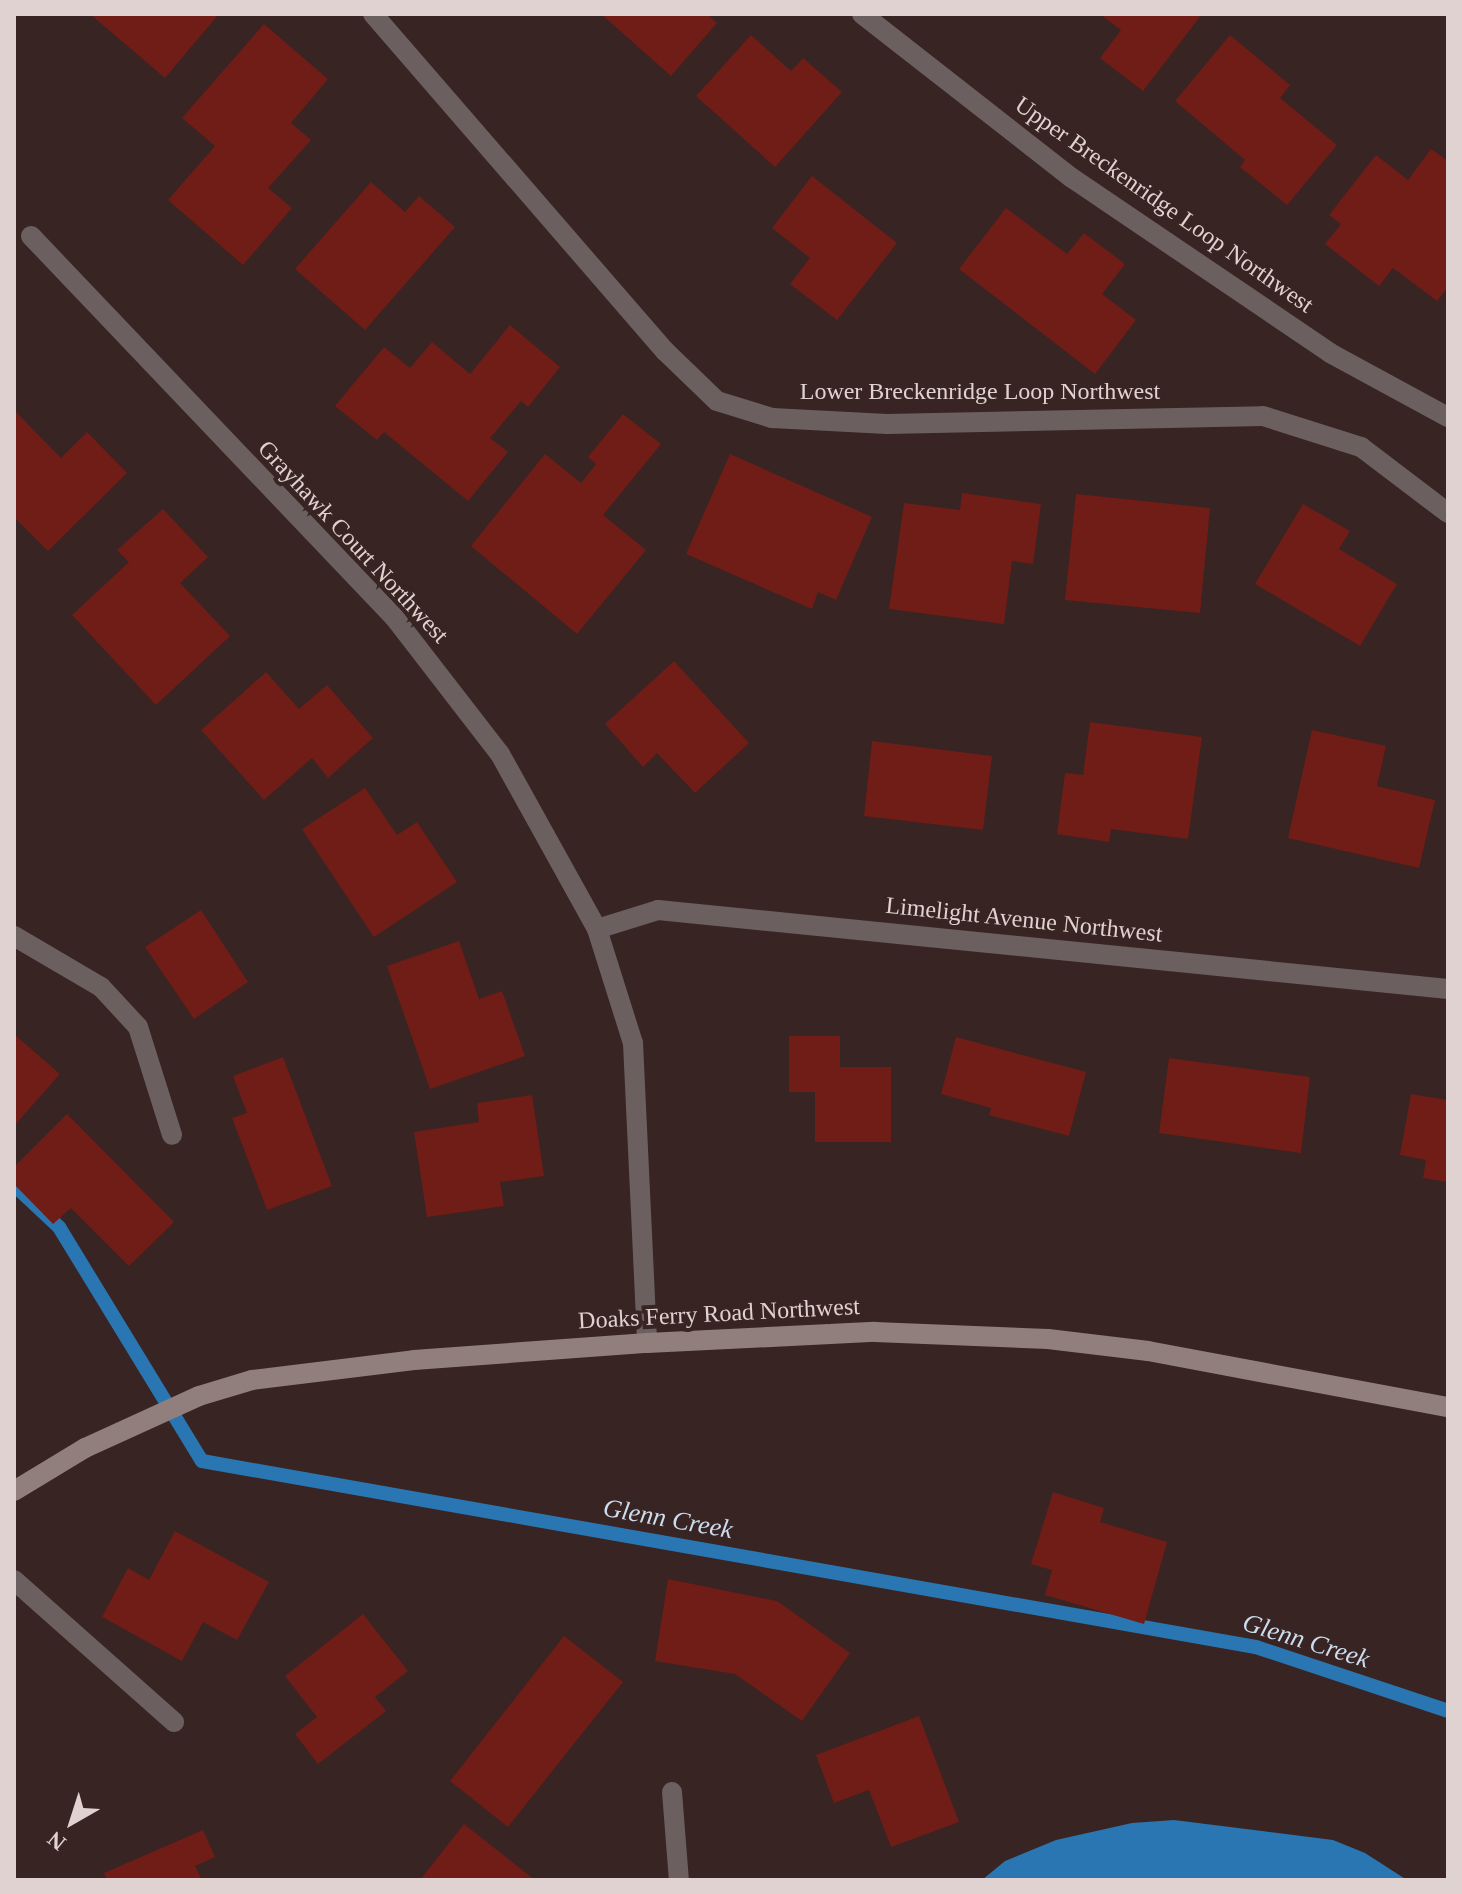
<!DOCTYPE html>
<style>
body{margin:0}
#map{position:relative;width:1462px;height:1894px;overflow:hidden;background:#382422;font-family:Georgia,serif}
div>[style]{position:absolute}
.water>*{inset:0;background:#2976b2}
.stream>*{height:14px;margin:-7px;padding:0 7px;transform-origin:7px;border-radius:7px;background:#2976b2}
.building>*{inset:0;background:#701c17}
.lane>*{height:20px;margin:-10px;padding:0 10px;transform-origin:10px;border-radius:10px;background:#6b605f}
.street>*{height:20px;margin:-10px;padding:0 10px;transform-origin:10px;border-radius:10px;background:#6b605f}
.secondary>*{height:20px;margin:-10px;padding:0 10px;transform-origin:10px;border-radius:10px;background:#907f7c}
span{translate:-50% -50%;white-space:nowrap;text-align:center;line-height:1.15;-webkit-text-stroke:8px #382422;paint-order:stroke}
.street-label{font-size:24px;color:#e0d2d0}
.water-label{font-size:26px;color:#cbddee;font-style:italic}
.frame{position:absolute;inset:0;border:16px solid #e0d2d0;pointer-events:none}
.north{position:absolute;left:32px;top:1782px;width:80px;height:80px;-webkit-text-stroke:6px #382422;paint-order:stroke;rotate:219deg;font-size:22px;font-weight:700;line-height:32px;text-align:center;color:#e0d2d0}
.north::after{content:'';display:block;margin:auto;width:28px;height:36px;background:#e0d2d0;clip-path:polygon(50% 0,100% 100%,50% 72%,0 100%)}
</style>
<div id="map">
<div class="water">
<i style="clip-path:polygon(1174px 1820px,1333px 1840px,1365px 1853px,1407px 1880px,982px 1880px,1005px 1861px,1056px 1840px,1132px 1823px)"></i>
</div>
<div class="stream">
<i style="left:14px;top:1185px;width:62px;rotate:43deg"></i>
<i style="left:59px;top:1227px;width:274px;rotate:58.6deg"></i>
<i style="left:202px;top:1461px;width:1070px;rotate:10.01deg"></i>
<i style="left:1256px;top:1647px;width:202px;rotate:18.4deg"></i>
</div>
<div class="building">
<i style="clip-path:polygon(90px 14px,219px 14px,165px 78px)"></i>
<i style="clip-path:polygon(601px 14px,707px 14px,717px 23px,671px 76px)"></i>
<i style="clip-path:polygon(1100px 14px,1202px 14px,1143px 91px,1100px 58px,1121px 30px)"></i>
<i style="clip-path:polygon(264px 24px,328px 79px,291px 123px,311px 140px,268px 188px,292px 208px,243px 265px,168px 200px,215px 146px,182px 118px)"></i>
<i style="clip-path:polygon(751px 35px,791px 71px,803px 58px,842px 92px,775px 167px,696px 96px)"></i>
<i style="clip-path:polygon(1230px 35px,1290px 85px,1280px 98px,1337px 145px,1287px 205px,1240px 167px,1245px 160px,1175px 101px)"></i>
<i style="clip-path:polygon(1431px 149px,1448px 161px,1448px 287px,1437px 301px,1393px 268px,1379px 286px,1325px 244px,1341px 224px,1329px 215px,1376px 155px,1408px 180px)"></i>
<i style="clip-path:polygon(812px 176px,897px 243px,837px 320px,790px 284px,810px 258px,772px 228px)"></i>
<i style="clip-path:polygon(371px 182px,405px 212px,419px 196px,455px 227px,365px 330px,295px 269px)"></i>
<i style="clip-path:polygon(1006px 208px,1067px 254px,1084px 233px,1125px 264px,1102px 294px,1136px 320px,1095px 374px,959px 269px)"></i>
<i style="clip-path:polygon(510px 325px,560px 367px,528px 407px,521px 401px,490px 438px,508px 452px,468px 501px,384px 432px,377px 440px,335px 406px,384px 347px,410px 368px,432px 342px,470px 374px)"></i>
<i style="clip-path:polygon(16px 412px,61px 458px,87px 432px,127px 473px,48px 551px,14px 517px)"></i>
<i style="clip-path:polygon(623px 414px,661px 444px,603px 515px,646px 550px,577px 634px,471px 546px,545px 454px,581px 483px,596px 464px,588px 457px)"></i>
<i style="clip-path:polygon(730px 454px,872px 517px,836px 600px,818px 592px,812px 609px,686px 554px)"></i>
<i style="clip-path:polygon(962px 493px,1041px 504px,1033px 564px,1012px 561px,1004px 624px,889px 609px,904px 503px,960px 510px)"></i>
<i style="clip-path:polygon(1076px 494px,1210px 508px,1200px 613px,1065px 600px)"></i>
<i style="clip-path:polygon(1303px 504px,1350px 531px,1339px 549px,1397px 584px,1360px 646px,1255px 584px)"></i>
<i style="clip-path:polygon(163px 509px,208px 557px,180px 583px,230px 636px,156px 705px,72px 615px,129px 562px,117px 550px)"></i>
<i style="clip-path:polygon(674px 661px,749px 743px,695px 793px,657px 753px,643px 767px,605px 724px)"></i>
<i style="clip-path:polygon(266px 672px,299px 709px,327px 685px,373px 738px,328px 778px,312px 758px,264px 800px,201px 730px)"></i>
<i style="clip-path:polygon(1090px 722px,1202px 737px,1188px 839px,1111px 829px,1109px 842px,1057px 834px,1065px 773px,1083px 775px)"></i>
<i style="clip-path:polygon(1312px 730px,1386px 746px,1377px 786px,1435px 800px,1419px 868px,1288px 838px)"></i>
<i style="clip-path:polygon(872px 741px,992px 756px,983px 830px,864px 816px)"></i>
<i style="clip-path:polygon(365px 788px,397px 835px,417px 822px,457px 882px,374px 937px,302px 829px)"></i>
<i style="clip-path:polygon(201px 910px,248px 982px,194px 1019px,145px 947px)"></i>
<i style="clip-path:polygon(459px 941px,479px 999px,502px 991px,525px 1056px,430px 1089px,387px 966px)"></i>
<i style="clip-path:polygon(14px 1034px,60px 1074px,14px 1126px)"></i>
<i style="clip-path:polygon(789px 1036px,840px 1036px,840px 1067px,891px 1067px,891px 1142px,815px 1142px,815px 1092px,789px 1092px)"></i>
<i style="clip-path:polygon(956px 1037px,1086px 1072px,1069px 1136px,989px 1115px,991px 1108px,941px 1094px)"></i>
<i style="clip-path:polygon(283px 1057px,332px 1186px,267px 1210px,232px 1118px,247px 1113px,233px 1076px)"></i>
<i style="clip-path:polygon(1169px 1058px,1310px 1077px,1301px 1153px,1159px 1133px)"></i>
<i style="clip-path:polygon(1411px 1094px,1448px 1100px,1448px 1182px,1423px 1178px,1426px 1160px,1400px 1155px)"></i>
<i style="clip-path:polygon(532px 1095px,544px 1176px,500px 1182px,504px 1206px,427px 1217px,414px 1132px,479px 1122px,477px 1103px)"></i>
<i style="clip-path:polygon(67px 1114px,174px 1222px,129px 1266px,71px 1208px,53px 1224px,14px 1184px,14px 1167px)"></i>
<i style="clip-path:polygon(1053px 1492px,1104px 1508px,1100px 1522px,1167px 1542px,1144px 1624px,1045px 1595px,1052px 1570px,1031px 1564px)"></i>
<i style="clip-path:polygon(175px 1531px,269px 1582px,237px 1640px,203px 1622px,182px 1661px,102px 1617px,128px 1568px,149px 1580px)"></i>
<i style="clip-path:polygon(668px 1579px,777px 1601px,850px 1653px,802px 1721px,735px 1674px,655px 1661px)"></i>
<i style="clip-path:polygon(363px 1614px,408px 1671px,375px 1697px,386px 1711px,318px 1764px,295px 1734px,317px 1717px,285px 1676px)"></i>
<i style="clip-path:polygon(564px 1636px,623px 1682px,508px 1827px,450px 1781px)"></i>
<i style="clip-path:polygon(919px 1716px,959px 1822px,891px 1847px,869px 1790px,834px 1803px,816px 1755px)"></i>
<i style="clip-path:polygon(464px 1824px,535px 1880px,420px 1880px)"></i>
<i style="clip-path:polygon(203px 1830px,215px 1857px,195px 1866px,202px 1880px,107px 1880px,104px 1873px)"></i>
</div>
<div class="lane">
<i style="left:14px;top:936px;width:101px;rotate:30.4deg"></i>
<i style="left:101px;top:987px;width:54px;rotate:47.2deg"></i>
<i style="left:138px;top:1027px;width:113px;rotate:72.5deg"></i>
<i style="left:14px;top:1580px;width:214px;rotate:41.6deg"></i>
</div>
<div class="street">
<i style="left:373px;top:14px;width:446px;rotate:49.1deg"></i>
<i style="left:665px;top:351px;width:72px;rotate:43.9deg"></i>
<i style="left:717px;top:401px;width:58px;rotate:17.2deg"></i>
<i style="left:772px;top:418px;width:115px;rotate:3deg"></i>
<i style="left:887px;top:424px;width:376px;rotate:-1.2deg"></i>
<i style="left:1263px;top:416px;width:103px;rotate:17.6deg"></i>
<i style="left:1361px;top:447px;width:109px;rotate:37.2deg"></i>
<i style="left:862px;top:14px;width:266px;rotate:38deg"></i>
<i style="left:1072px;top:178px;width:312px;rotate:34.1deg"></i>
<i style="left:1330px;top:353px;width:134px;rotate:28.5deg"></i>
<i style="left:31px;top:236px;width:526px;rotate:46.39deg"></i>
<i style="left:394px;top:617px;width:173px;rotate:52.3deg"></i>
<i style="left:500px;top:754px;width:200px;rotate:61deg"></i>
<i style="left:597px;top:929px;width:120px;rotate:72.5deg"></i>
<i style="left:633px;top:1043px;width:300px;rotate:87.3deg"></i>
<i style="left:597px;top:929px;width:64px;rotate:-17.3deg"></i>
<i style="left:658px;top:910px;width:794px;rotate:5.71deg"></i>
<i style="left:672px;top:1792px;width:88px;rotate:85.5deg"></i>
</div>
<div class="secondary">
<i style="left:14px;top:1491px;width:83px;rotate:-31.2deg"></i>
<i style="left:85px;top:1448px;width:125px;rotate:-24.5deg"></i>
<i style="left:199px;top:1396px;width:55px;rotate:-16.8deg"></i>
<i style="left:252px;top:1380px;width:163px;rotate:-7deg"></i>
<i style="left:414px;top:1360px;width:234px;rotate:-4.2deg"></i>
<i style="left:647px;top:1343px;width:228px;rotate:-2.8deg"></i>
<i style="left:875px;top:1332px;width:173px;rotate:2.3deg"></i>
<i style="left:1048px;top:1339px;width:101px;rotate:6.8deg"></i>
<i style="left:1148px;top:1351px;width:305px;rotate:10.6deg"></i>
</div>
<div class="street-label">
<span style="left:1164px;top:205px;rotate:35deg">Upper Breckenridge Loop Northwest</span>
<span style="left:980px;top:392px">Lower Breckenridge Loop Northwest</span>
<span style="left:353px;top:542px;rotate:47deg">Grayhawk Court Northwest</span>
<span style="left:1024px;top:920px;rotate:6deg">Limelight Avenue Northwest</span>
<span style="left:719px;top:1314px;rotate:-3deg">Doaks Ferry Road Northwest</span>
</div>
<div class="water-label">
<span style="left:668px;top:1519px;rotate:10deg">Glenn Creek</span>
<span style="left:1306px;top:1641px;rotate:17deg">Glenn Creek</span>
</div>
<div class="frame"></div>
<div class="north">N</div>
</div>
